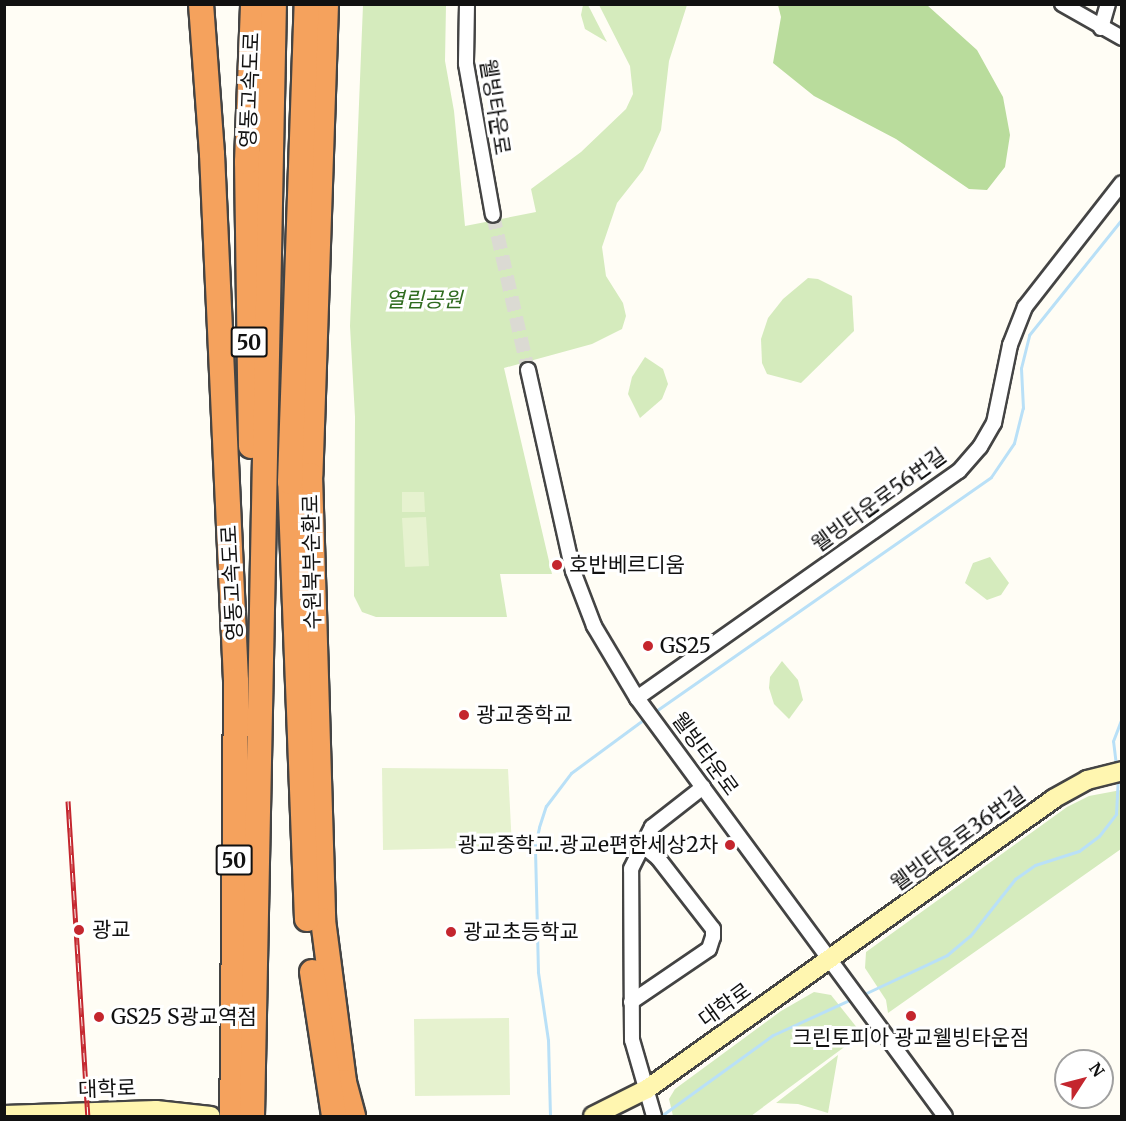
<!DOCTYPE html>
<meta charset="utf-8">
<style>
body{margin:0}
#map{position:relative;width:1126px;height:1121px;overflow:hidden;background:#fffdf5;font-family:Merriweather,"Noto Sans KR",serif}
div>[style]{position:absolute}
.green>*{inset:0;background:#d5ebbd}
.forest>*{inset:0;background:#b9dc9c}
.pitch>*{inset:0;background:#e6f2cf}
.stream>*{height:3px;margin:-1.5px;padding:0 1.5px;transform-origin:1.5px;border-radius:1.5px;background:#b9e0f7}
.street-tunnel>*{height:14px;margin-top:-7px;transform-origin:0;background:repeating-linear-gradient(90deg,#dbdad3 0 14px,transparent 0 21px)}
.roads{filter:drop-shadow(2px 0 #444) drop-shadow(-2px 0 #444) drop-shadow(0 2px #444) drop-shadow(0 -2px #444)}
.street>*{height:14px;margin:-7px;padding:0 7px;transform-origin:7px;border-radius:7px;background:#fff}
.secondary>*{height:18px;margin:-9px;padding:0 9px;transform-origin:9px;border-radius:9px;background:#fff6b0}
.highway>*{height:24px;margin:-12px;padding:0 12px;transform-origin:12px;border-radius:12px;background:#f5a25d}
.rail>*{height:5px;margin-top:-2.5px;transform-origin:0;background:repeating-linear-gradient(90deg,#fff 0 9px,#c4262e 0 18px);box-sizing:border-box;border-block:2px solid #c4262e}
.dots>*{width:16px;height:16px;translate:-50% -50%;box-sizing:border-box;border:3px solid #fff;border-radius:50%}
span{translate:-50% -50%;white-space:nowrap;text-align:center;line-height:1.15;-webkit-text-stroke:6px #fff;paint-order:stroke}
.shield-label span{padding:2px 4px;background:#fff;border:2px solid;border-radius:4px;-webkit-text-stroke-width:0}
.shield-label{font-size:20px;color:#111;font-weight:700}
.street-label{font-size:21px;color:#111}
.park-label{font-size:21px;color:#2f6b1f;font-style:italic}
.poi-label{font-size:21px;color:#111}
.left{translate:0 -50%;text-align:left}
.right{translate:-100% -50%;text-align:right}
.frame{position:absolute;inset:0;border:6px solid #111;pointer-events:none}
.north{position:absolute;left:1054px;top:1049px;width:60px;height:60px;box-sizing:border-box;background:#fff;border:2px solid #a0a0a0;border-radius:50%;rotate:54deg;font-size:16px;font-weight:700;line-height:24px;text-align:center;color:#111}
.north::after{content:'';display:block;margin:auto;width:21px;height:27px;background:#c4262e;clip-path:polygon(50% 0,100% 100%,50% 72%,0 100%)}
</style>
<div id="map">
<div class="green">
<i style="clip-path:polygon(363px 5px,446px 5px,445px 61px,454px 111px,465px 226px,536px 212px,531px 189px,581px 152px,626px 109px,633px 94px,630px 66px,599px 5px,687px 5px,669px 61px,661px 130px,643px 170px,617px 203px,602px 247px,606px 276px,623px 303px,626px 316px,622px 329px,592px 344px,504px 368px,552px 574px,500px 574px,507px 617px,376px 617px,362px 612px,354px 596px,355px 417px,350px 326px)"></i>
<i style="clip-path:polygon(583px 5px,588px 5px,607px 42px,585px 29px,581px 15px)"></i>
<i style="clip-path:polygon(808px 278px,818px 279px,852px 296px,854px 331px,801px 383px,767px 374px,762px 363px,761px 339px,768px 318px,783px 299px)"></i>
<i style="clip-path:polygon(645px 357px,663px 369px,668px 384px,662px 399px,640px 418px,628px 394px,632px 377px)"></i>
<i style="clip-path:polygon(990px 557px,1009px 583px,1001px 595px,987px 600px,965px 583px,973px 563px)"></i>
<i style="clip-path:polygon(782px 661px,798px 680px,803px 700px,789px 719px,774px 704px,769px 688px,770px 677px)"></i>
<i style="clip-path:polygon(1121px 790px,1121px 849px,888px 1013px,886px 1000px,865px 968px,866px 952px,1067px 807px,1089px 796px)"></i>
<i style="clip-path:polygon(814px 992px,831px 995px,862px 1034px,751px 1116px,673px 1116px,669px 1099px,675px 1089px,781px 1011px)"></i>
<i style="clip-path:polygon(838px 1055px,828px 1113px,798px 1104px,776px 1103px)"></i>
</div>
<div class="forest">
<i style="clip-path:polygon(778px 5px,927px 5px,977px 50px,1003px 97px,1010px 135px,1005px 167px,987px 190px,969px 189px,896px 139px,814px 96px,773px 63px,781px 17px)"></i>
</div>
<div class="pitch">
<i style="clip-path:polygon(402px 492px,424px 492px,425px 512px,402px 512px)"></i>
<i style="clip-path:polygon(426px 517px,429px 566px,405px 567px,402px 518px)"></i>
<i style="clip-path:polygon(382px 768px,508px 769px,512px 847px,383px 850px)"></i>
<i style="clip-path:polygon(509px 1018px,510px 1095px,415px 1096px,414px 1019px)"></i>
</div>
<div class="stream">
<i style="left:653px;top:713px;width:412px;rotate:-34.9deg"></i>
<i style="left:991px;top:477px;width:41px;rotate:-55.9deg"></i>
<i style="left:1014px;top:443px;width:36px;rotate:-76deg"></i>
<i style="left:1023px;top:408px;width:40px;rotate:-92.9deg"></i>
<i style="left:1021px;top:368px;width:34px;rotate:-76deg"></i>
<i style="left:1029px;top:335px;width:149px;rotate:-51.3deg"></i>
<i style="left:1116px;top:765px;width:24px;rotate:-97deg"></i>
<i style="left:1113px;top:741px;width:25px;rotate:-69deg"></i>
<i style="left:860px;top:996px;width:96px;rotate:-25.2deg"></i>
<i style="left:947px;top:955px;width:30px;rotate:-40deg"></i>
<i style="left:970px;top:936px;width:73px;rotate:-51.7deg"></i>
<i style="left:1015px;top:879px;width:24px;rotate:-35deg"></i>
<i style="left:1035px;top:865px;width:46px;rotate:-17.7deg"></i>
<i style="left:1079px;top:851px;width:25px;rotate:-37deg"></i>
<i style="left:1099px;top:836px;width:28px;rotate:-52deg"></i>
<i style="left:1116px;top:814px;width:36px;rotate:-87deg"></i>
<i style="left:550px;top:1116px;width:76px;rotate:-91.5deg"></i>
<i style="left:548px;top:1040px;width:69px;rotate:-98.4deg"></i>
<i style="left:538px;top:972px;width:127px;rotate:-91.4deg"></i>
<i style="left:535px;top:845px;width:18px;rotate:-77deg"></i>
<i style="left:539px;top:827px;width:22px;rotate:-72deg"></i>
<i style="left:546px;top:806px;width:41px;rotate:-52.9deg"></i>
<i style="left:571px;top:773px;width:94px;rotate:-36.4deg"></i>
<i style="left:661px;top:1116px;width:138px;rotate:-35.9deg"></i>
<i style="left:773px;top:1035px;width:89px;rotate:-24.6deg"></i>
</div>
<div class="street-tunnel">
<i style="left:493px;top:215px;width:159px;rotate:77.3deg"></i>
</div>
<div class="roads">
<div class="street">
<i style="left:467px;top:4px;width:60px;rotate:91deg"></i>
<i style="left:466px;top:64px;width:153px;rotate:79.9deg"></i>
<i style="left:1062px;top:4px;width:69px;rotate:29.5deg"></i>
<i style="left:1101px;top:28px;width:25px;rotate:-74deg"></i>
<i style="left:528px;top:370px;width:206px;rotate:77.4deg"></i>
<i style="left:573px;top:571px;width:59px;rotate:69.1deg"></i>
<i style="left:594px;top:626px;width:84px;rotate:59.2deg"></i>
<i style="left:637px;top:698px;width:519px;rotate:53.62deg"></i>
<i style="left:637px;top:698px;width:394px;rotate:-35.2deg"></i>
<i style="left:959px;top:471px;width:32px;rotate:-49deg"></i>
<i style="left:980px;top:447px;width:28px;rotate:-60deg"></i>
<i style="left:994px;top:423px;width:80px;rotate:-78.4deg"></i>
<i style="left:1010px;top:345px;width:41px;rotate:-68.5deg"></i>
<i style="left:1025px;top:307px;width:157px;rotate:-52deg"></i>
<i style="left:631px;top:1002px;width:94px;rotate:-34.2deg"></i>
<i style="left:709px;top:949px;width:13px;rotate:-72deg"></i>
<i style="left:713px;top:937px;width:8px;rotate:-90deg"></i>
<i style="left:713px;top:929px;width:90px;rotate:-127.8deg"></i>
<i style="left:658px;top:858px;width:22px;rotate:-141deg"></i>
<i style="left:654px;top:1116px;width:79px;rotate:-106.1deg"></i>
<i style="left:632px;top:1040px;width:171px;rotate:-90.3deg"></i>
<i style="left:631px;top:869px;width:47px;rotate:-63.4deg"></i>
<i style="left:652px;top:827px;width:65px;rotate:-38.1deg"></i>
</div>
<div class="secondary">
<i style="left:4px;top:1115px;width:152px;rotate:-1.9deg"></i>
<i style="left:156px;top:1110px;width:55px;rotate:6.2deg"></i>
<i style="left:593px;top:1116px;width:60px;rotate:-26.6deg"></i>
<i style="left:647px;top:1089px;width:499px;rotate:-35.5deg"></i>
<i style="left:1053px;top:799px;width:39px;rotate:-29deg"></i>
<i style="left:1087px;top:780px;width:36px;rotate:-14deg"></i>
</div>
<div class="highway">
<i style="left:201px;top:4px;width:150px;rotate:85.8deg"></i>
<i style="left:212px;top:154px;width:528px;rotate:87.39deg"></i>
<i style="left:236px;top:681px;width:435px;rotate:90.5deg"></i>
<i style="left:326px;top:4px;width:471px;rotate:91.9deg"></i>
<i style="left:310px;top:475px;width:445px;rotate:88.3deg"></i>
<i style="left:323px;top:920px;width:163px;rotate:82.6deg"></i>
<i style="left:344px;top:1082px;width:35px;rotate:75deg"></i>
<i style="left:251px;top:446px;width:284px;rotate:-90.8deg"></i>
<i style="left:247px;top:162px;width:158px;rotate:-87.8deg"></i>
<i style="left:307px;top:919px;width:437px;rotate:-92.2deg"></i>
<i style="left:290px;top:482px;width:478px;rotate:-88deg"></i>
<i style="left:312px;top:972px;width:146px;rotate:81.3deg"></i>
<i style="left:252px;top:1116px;width:1112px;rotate:-88.87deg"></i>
</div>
</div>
<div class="rail">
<i style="left:68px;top:801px;width:316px;rotate:86.4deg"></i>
</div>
<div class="dots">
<i style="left:557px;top:565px;background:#c4262e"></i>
<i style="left:648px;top:646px;background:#c4262e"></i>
<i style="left:464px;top:715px;background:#c4262e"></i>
<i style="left:730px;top:845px;background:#c4262e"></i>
<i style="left:79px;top:930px;background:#c4262e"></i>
<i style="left:451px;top:932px;background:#c4262e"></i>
<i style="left:911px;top:1016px;background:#c4262e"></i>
<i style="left:99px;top:1017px;background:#c4262e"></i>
</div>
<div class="shield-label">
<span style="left:249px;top:342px">50</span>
<span style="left:234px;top:860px">50</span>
</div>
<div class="street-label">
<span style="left:250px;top:90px;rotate:-88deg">영동고속도로</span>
<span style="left:495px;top:107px;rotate:81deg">웰빙타운로</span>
<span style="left:879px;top:500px;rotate:-36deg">웰빙타운로56번길</span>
<span style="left:312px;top:562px;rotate:-91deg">수원북부순환로</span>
<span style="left:232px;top:583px;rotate:-93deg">영동고속도로</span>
<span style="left:705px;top:754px;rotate:54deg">웰빙타운로</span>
<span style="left:958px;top:839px;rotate:-36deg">웰빙타운로36번길</span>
<span style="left:725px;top:1005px;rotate:-36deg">대학로</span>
<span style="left:107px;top:1089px;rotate:-2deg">대학로</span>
</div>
<div class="park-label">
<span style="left:424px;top:300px">열림공원</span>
</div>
<div class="poi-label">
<span class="left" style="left:569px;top:565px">호반베르디움</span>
<span class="left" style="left:660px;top:646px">GS25</span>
<span class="left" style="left:476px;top:715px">광교중학교</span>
<span class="right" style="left:718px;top:845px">광교중학교.광교e편한세상2차</span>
<span class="left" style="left:92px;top:930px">광교</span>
<span class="left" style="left:463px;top:932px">광교초등학교</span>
<span class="left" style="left:111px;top:1017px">GS25 S광교역점</span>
<span style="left:911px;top:1038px">크린토피아 광교웰빙타운점</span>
</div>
<div class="frame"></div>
<div class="north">N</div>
</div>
